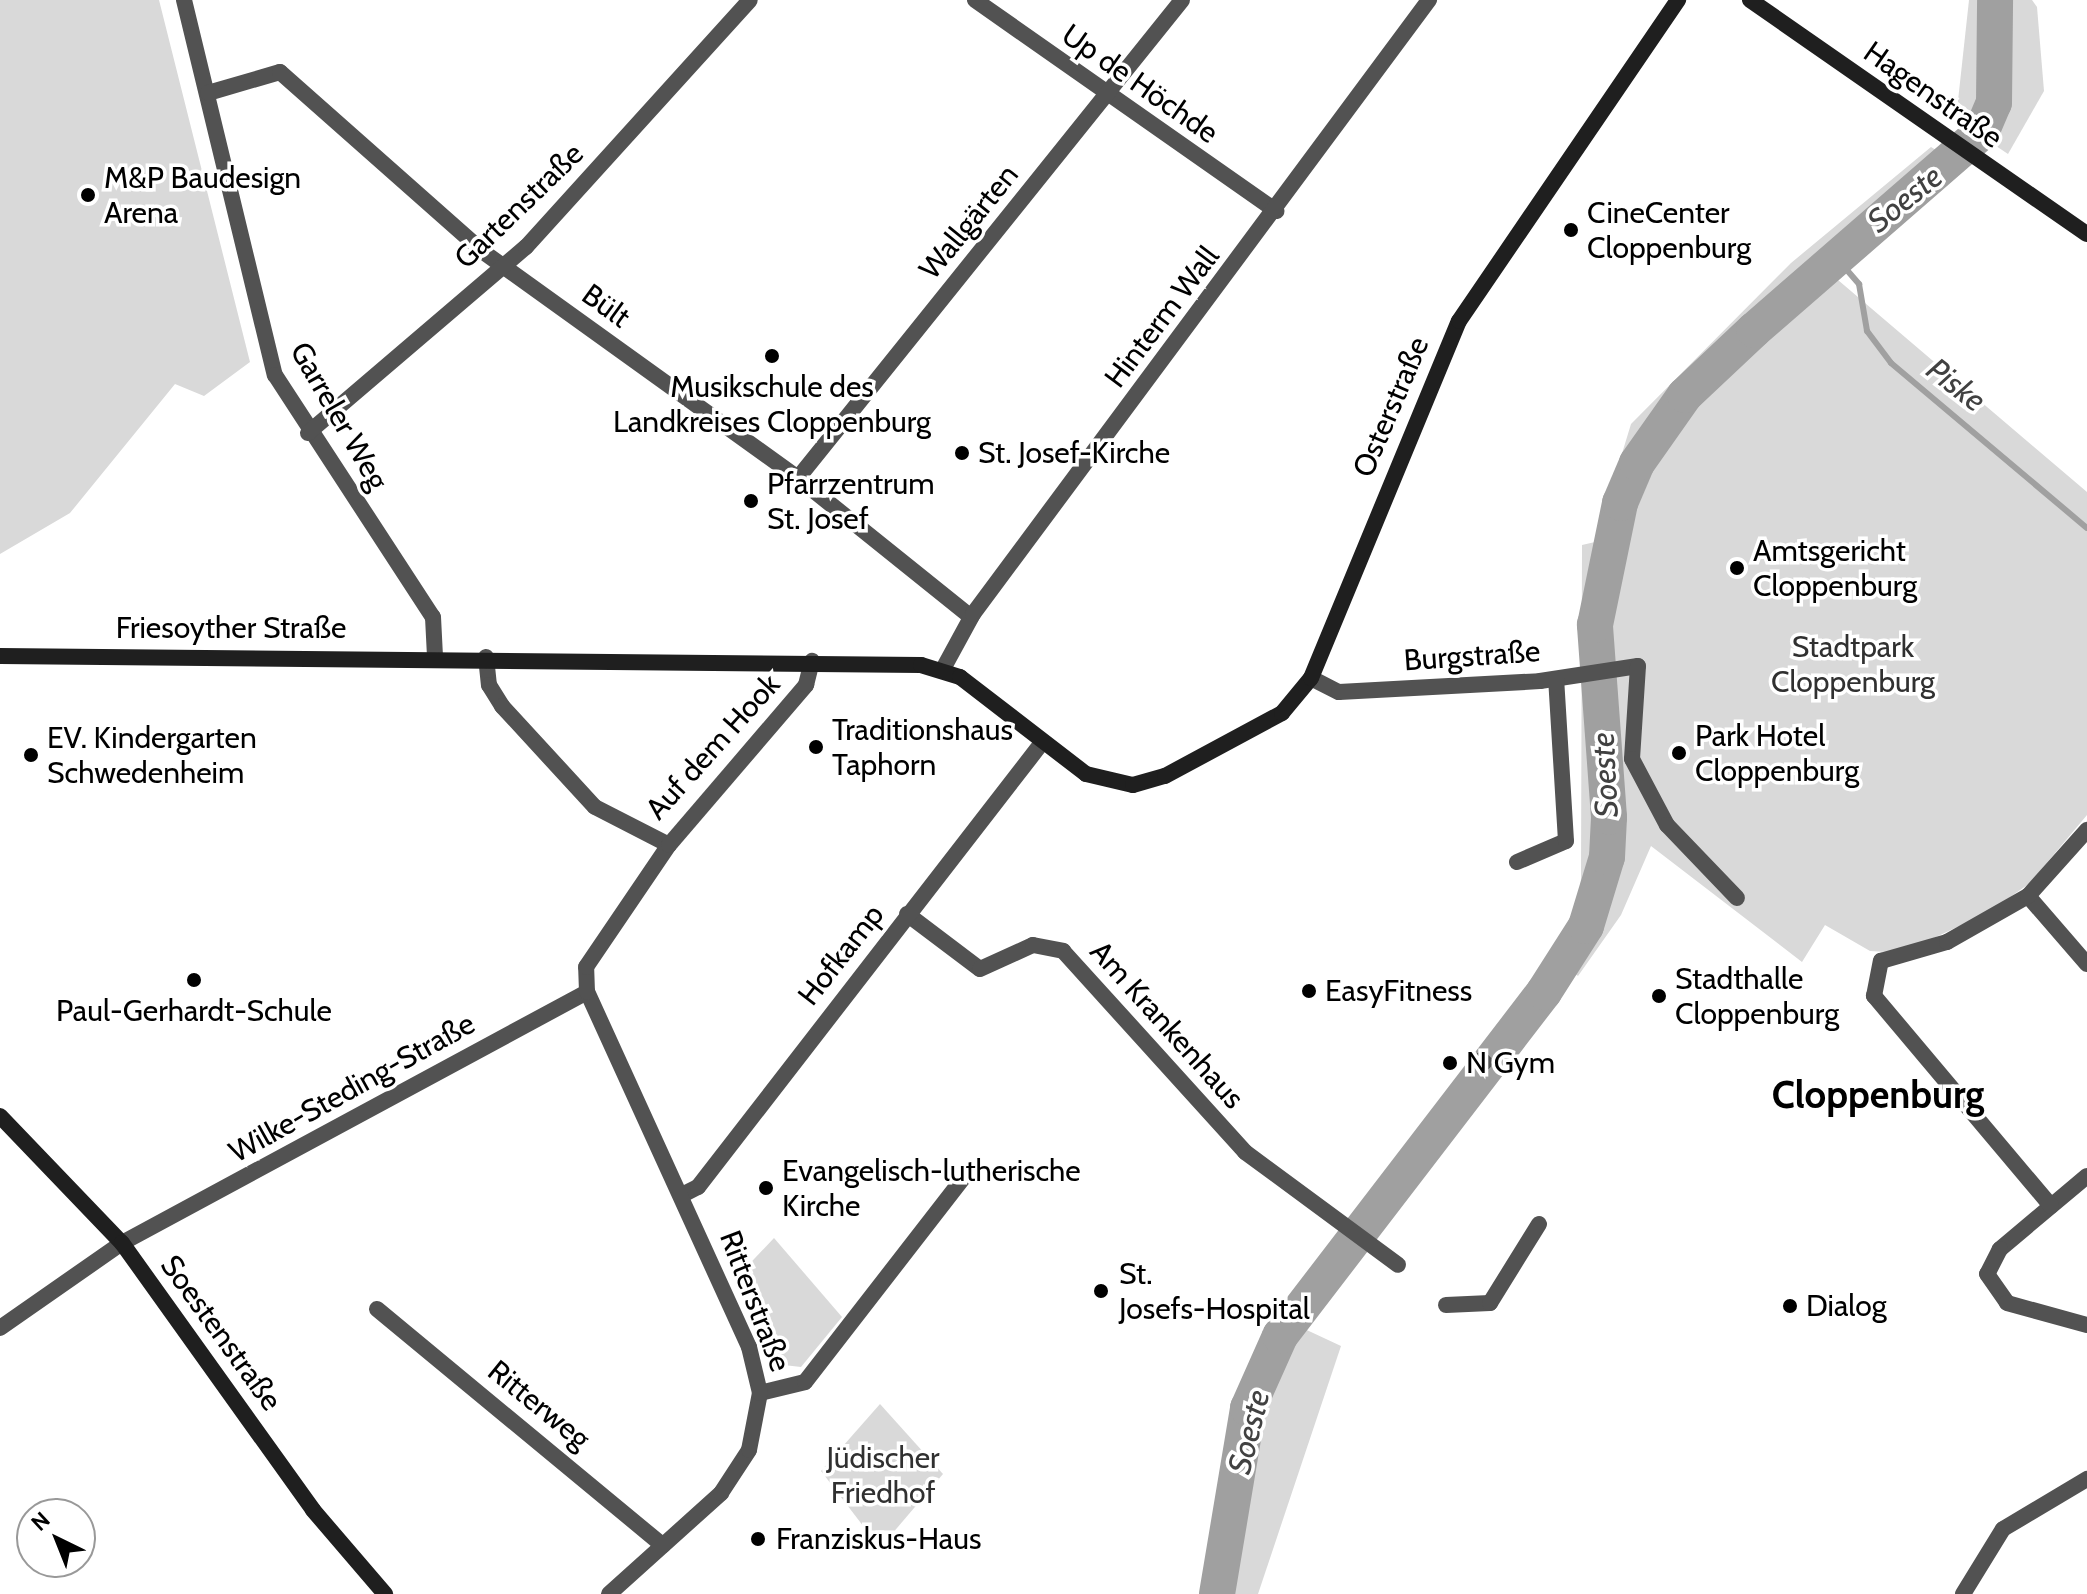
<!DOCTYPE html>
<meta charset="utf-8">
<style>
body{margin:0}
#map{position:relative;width:2087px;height:1594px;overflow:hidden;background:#fff;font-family:Cabin,sans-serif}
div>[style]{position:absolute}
.green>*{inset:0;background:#d9d9d9}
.stream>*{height:6px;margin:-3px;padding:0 3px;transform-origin:3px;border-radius:3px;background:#a0a0a0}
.river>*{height:36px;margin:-18px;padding:0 18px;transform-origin:18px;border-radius:18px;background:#a0a0a0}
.street>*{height:16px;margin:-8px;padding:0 8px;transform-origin:8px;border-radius:8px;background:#525252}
.secondary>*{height:16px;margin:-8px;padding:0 8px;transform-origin:8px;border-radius:8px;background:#1f1f1f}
.dots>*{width:22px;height:22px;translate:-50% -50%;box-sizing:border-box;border:4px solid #fff;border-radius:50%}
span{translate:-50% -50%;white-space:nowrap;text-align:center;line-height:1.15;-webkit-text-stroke:7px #fff;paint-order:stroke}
.street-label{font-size:30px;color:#000}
.poi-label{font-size:30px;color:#000}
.left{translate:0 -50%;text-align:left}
.park-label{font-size:30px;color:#303030}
.water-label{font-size:32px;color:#414141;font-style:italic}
.district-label{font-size:38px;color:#000;font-weight:700}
.north{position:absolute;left:16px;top:1498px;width:80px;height:80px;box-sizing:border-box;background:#fff;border:2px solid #999;border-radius:50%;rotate:317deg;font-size:22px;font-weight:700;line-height:32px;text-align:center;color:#000}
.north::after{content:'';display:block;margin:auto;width:28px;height:36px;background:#000;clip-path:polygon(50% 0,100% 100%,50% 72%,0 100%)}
</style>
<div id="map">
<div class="green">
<i style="clip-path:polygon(0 0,159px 0,250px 362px,204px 396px,175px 384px,70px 513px,0 554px)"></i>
<i style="clip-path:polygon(1969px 0,2032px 0,2037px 7px,2044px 91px,2008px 154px,1956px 119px)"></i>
<i style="clip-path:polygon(1931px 147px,1962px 166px,1838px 280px,2087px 492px,2087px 815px,2030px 883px,1989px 912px,1902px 953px,1870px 951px,1825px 925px,1802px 962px,1651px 846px,1621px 915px,1578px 976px,1557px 960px,1577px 915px,1581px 879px,1582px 545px,1595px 542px,1631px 424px,1791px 263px)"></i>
<i style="clip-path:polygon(774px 1238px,842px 1317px,801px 1367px,775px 1364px,737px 1277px)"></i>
<i style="clip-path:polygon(1296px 1325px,1341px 1346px,1258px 1594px,1224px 1594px,1252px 1427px)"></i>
<i style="clip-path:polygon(880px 1404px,943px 1474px,880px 1548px,821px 1471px)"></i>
</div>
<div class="stream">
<i style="left:1833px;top:254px;width:40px;rotate:49deg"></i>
<i style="left:1859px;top:284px;width:48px;rotate:80.3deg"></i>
<i style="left:1867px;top:331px;width:40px;rotate:53deg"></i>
<i style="left:1891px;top:363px;width:256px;rotate:40.1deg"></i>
</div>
<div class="river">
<i style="left:1217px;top:1594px;width:189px;rotate:-80.5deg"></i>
<i style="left:1248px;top:1408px;width:79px;rotate:-66deg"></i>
<i style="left:1280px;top:1336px;width:434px;rotate:-52.5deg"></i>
<i style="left:1544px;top:992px;width:78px;rotate:-57.5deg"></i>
<i style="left:1586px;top:926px;width:72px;rotate:-73.1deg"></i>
<i style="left:1607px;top:857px;width:40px;rotate:-87.1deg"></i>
<i style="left:1609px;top:817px;width:193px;rotate:-94.2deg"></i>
<i style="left:1595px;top:625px;width:125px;rotate:-78.4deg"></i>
<i style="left:1620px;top:503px;width:43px;rotate:-67deg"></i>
<i style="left:1637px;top:463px;width:83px;rotate:-54.8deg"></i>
<i style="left:1685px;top:395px;width:95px;rotate:-43.3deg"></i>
<i style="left:1754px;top:330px;width:301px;rotate:-41deg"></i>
<i style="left:1981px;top:133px;width:33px;rotate:-67deg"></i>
<i style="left:1994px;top:103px;width:103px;rotate:-89.4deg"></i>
</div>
<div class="street">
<i style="left:184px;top:0;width:386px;rotate:76.4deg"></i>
<i style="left:275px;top:375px;width:289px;rotate:56.9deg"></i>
<i style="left:433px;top:617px;width:40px;rotate:87.1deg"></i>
<i style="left:975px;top:0;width:368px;rotate:35deg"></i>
<i style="left:208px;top:93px;width:75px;rotate:-16.3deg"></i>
<i style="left:280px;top:72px;width:270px;rotate:41.5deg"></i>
<i style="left:482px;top:251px;width:389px;rotate:35.7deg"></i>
<i style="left:798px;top:478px;width:222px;rotate:38.8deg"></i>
<i style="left:308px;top:433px;width:287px;rotate:-40.5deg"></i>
<i style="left:526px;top:247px;width:333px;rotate:-47.8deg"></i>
<i style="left:798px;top:478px;width:613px;rotate:-51.22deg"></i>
<i style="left:486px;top:657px;width:28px;rotate:84deg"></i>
<i style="left:489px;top:685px;width:25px;rotate:58deg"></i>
<i style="left:502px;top:706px;width:137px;rotate:47.4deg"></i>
<i style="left:595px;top:807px;width:83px;rotate:27.2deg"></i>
<i style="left:943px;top:669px;width:63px;rotate:-61.4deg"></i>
<i style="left:973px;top:614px;width:765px;rotate:-53.4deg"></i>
<i style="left:1311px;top:678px;width:31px;rotate:27deg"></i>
<i style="left:1339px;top:692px;width:201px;rotate:-3.1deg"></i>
<i style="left:1540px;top:681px;width:99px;rotate:-8.7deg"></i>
<i style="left:1638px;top:666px;width:93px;rotate:93.7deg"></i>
<i style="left:1632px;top:759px;width:75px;rotate:62.1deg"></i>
<i style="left:1667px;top:825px;width:101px;rotate:46.2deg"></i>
<i style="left:1517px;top:862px;width:53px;rotate:-23.2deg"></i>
<i style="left:1566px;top:841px;width:162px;rotate:-93.5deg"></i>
<i style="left:2028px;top:896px;width:90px;rotate:49.1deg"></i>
<i style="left:907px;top:914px;width:91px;rotate:37deg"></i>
<i style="left:980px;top:969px;width:58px;rotate:-24.4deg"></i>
<i style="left:1033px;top:945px;width:31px;rotate:11deg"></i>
<i style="left:1063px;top:951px;width:271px;rotate:47.8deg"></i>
<i style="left:1245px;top:1152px;width:190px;rotate:36.4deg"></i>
<i style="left:1481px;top:1060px;width:4px;rotate:34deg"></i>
<i style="left:2087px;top:1176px;width:114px;rotate:140deg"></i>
<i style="left:2000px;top:1249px;width:28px;rotate:117deg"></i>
<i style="left:1987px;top:1274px;width:35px;rotate:55deg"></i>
<i style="left:2007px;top:1303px;width:83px;rotate:15.4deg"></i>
<i style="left:682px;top:1195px;width:18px;rotate:-27deg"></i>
<i style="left:698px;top:1187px;width:560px;rotate:-52.25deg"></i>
<i style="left:2051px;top:1206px;width:275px;rotate:-130.1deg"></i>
<i style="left:1874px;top:996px;width:36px;rotate:-79deg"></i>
<i style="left:1881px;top:961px;width:69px;rotate:-16.1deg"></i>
<i style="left:1947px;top:942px;width:93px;rotate:-29.6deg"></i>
<i style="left:2028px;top:896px;width:89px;rotate:-48.2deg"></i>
<i style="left:1446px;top:1305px;width:44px;rotate:-2.6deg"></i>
<i style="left:1490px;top:1303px;width:93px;rotate:-58.2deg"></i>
<i style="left:377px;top:1309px;width:371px;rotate:39.6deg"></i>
<i style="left:0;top:1328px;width:149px;rotate:-34.9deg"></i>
<i style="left:122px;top:1243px;width:528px;rotate:-28.36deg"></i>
<i style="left:760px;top:1393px;width:46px;rotate:-13.7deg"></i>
<i style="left:805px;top:1382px;width:264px;rotate:-52.2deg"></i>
<i style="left:609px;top:1594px;width:151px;rotate:-42deg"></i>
<i style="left:721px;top:1493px;width:51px;rotate:-56.9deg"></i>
<i style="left:749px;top:1450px;width:58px;rotate:-79.1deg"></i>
<i style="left:760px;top:1393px;width:47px;rotate:-103.4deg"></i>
<i style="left:749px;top:1347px;width:390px;rotate:-114.5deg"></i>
<i style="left:587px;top:992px;width:25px;rotate:-92deg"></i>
<i style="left:586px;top:967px;width:148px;rotate:-55.8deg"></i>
<i style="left:669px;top:845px;width:211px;rotate:-49.4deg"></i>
<i style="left:806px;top:685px;width:25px;rotate:-76deg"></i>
<i style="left:1963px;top:1594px;width:76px;rotate:-58.4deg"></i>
<i style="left:2003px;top:1529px;width:98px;rotate:-30.8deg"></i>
</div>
<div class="secondary">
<i style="left:1750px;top:0;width:410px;rotate:34.8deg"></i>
<i style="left:0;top:656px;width:921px;rotate:0.56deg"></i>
<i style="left:921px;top:665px;width:41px;rotate:17.1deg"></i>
<i style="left:960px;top:677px;width:159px;rotate:37.6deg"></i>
<i style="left:1086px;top:774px;width:48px;rotate:13.2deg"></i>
<i style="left:1133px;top:785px;width:33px;rotate:-16deg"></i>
<i style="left:1165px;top:776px;width:133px;rotate:-28.3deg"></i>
<i style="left:1282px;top:713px;width:45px;rotate:-50.4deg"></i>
<i style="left:1311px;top:678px;width:386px;rotate:-67.5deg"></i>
<i style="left:1459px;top:321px;width:389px;rotate:-55.7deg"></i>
<i style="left:0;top:1116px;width:176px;rotate:46.2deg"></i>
<i style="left:122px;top:1243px;width:328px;rotate:54.4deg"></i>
<i style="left:313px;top:1510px;width:111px;rotate:49.4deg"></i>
</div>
<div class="dots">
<i style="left:88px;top:195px;background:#000"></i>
<i style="left:1571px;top:230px;background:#000"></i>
<i style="left:772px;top:356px;background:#000"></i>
<i style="left:962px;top:453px;background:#000"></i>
<i style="left:751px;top:501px;background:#000"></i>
<i style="left:1737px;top:568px;background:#000"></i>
<i style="left:816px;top:747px;background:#000"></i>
<i style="left:1679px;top:753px;background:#000"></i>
<i style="left:31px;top:755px;background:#000"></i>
<i style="left:194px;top:980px;background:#000"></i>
<i style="left:1309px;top:991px;background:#000"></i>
<i style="left:1659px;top:996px;background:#000"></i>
<i style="left:1450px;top:1063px;background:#000"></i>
<i style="left:766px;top:1188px;background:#000"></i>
<i style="left:1101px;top:1291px;background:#000"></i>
<i style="left:1790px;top:1306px;background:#000"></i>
<i style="left:758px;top:1539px;background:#000"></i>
</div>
<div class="street-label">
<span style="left:1140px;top:84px;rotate:35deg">Up de Höchde</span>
<span style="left:1933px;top:95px;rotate:35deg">Hagenstraße</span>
<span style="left:519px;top:206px;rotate:-44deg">Gartenstraße</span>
<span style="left:969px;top:222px;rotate:-51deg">Wallgärten</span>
<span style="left:606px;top:306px;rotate:36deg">Bült</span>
<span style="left:1162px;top:317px;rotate:-53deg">Hinterm Wall</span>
<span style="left:1391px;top:407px;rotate:-67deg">Osterstraße</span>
<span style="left:339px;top:416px;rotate:60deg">Garreler Weg</span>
<span style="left:231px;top:628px">Friesoyther Straße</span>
<span style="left:1472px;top:656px;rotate:-4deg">Burgstraße</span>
<span style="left:713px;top:747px;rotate:-48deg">Auf dem Hook</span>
<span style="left:841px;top:955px;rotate:-52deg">Hofkamp</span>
<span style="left:1167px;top:1025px;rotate:48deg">Am Krankenhaus</span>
<span style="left:352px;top:1088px;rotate:-29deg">Wilke-Steding-Straße</span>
<span style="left:755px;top:1301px;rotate:69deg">Ritterstraße</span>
<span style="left:221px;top:1333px;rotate:54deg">Soestenstraße</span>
<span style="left:539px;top:1405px;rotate:39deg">Ritterweg</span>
</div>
<div class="poi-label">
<span class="left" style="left:104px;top:195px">M&amp;P Baudesign<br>Arena</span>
<span class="left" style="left:1587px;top:230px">CineCenter<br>Cloppenburg</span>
<span style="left:772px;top:404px">Musikschule des<br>Landkreises Cloppenburg</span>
<span class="left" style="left:978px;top:453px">St. Josef-Kirche</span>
<span class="left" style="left:767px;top:501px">Pfarrzentrum<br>St. Josef</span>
<span class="left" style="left:1753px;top:568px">Amtsgericht<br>Cloppenburg</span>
<span class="left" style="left:832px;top:747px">Traditionshaus<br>Taphorn</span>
<span class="left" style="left:1695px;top:753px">Park Hotel<br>Cloppenburg</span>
<span class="left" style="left:47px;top:755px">EV. Kindergarten<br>Schwedenheim</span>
<span class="left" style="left:1675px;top:996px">Stadthalle<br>Cloppenburg</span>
<span class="left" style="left:1325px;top:991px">EasyFitness</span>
<span style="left:194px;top:1011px">Paul-Gerhardt-Schule</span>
<span class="left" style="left:1466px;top:1063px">N Gym</span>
<span class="left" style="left:782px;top:1188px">Evangelisch-lutherische<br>Kirche</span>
<span class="left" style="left:1119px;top:1291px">St.<br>Josefs-Hospital</span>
<span class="left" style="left:1806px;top:1306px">Dialog</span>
<span class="left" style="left:776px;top:1539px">Franziskus-Haus</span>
</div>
<div class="park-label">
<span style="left:1853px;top:664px">Stadtpark<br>Cloppenburg</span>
<span style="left:883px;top:1475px">Jüdischer<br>Friedhof</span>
</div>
<div class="water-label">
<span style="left:1905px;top:199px;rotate:-39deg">Soeste</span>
<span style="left:1956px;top:385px;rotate:38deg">Piske</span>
<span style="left:1605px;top:775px;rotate:-93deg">Soeste</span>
<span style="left:1249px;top:1432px;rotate:-76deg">Soeste</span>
</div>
<div class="district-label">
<span style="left:1878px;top:1095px">Cloppenburg</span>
</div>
<div class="north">N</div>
</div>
